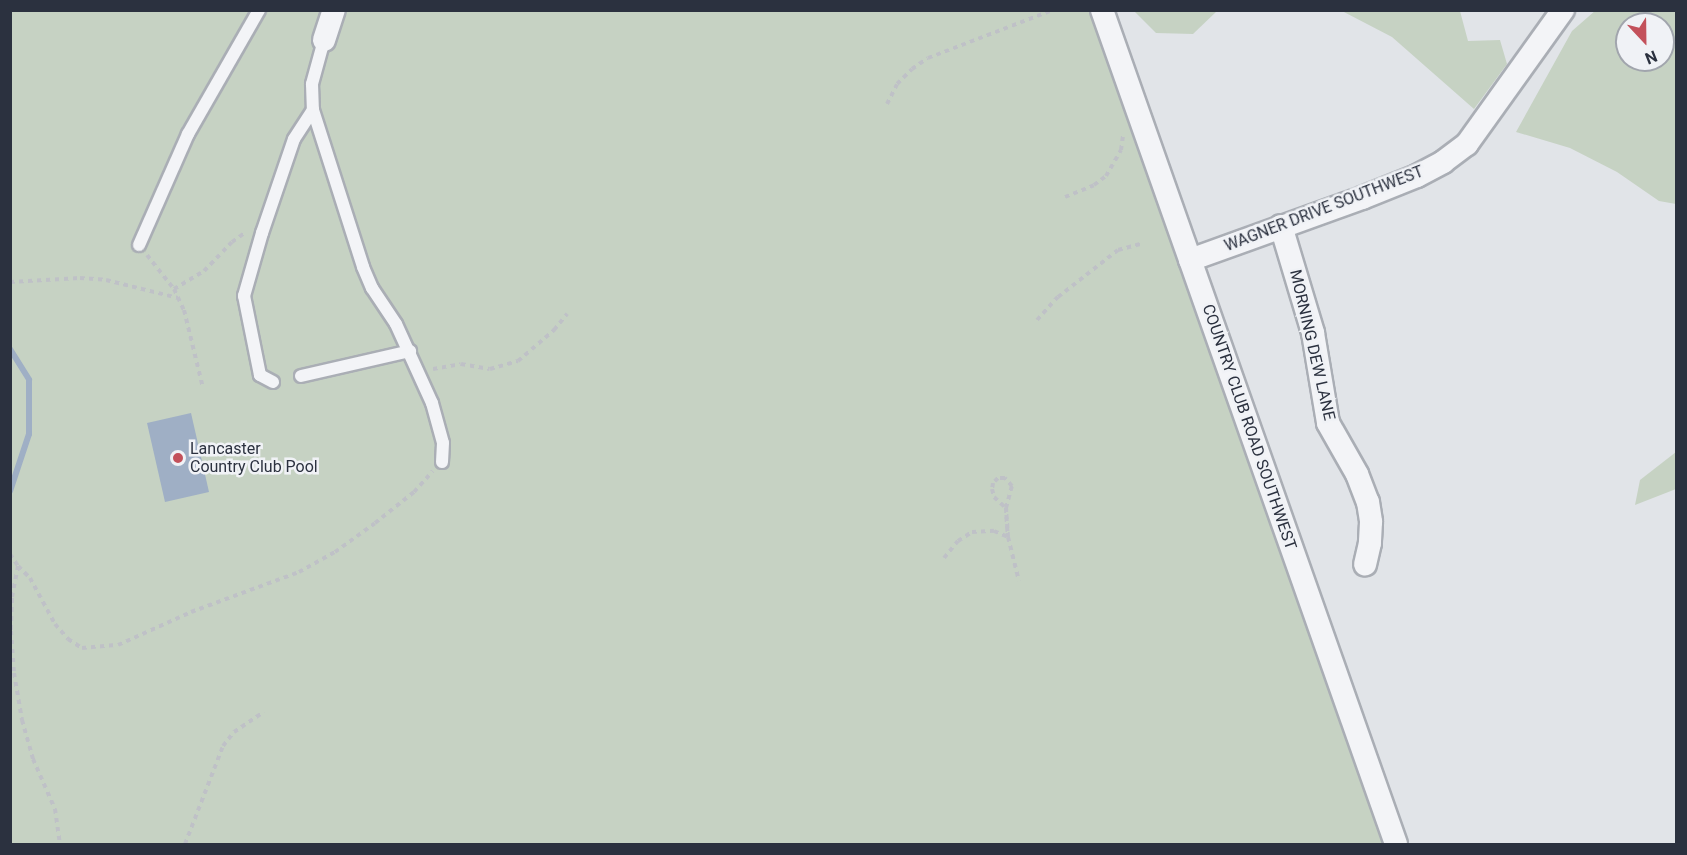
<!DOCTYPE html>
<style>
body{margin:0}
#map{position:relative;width:1687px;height:855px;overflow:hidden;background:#e1e4e8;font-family:Roboto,sans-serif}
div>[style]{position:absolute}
.green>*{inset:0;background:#c6d2c3}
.water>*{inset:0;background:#9fafc5}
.stream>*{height:6px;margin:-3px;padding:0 3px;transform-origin:3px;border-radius:3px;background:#9fafc5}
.path>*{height:4px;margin-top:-2px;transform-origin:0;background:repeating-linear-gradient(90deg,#bfc1c7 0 4.5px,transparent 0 9px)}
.roads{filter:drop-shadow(2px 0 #aaaeb5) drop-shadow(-2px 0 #aaaeb5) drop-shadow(0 2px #aaaeb5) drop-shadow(0 -2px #aaaeb5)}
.service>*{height:12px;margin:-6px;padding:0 6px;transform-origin:6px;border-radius:6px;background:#f3f4f7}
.minor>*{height:22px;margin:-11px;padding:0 11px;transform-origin:11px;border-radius:11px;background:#f3f4f7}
.dots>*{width:16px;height:16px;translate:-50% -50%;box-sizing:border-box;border:3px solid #f0f2f6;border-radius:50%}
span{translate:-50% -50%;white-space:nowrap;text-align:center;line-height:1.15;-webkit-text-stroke:5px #f0f2f6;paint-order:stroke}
.street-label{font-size:16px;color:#2b313f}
.poi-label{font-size:16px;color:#2b313f}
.left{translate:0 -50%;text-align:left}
.frame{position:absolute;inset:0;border:12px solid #2b313f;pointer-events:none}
.north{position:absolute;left:1615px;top:12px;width:60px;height:60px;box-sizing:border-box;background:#f0f2f6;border:2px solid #a1a5ad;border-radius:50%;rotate:158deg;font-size:16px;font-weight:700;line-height:24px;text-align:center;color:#2b313f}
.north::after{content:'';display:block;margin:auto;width:21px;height:27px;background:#c3515b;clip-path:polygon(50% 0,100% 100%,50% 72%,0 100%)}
</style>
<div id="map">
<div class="green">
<i style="clip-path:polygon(evenodd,1596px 10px,1676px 11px,1676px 204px,1659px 201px,1617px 172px,1570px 148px,1516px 132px,1572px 31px,1596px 10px,1627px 24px,1663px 24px,1663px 60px,1627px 60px,1627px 24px)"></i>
<i style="clip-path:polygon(10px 11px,1102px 11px,1396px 844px,11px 844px)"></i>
<i style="clip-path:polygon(1134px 11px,1217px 11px,1193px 34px,1156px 33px)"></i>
<i style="clip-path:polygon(1342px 11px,1460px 11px,1468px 41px,1500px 40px,1507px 64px,1474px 109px,1392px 37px)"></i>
<i style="clip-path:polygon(1676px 452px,1676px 489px,1635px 505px,1640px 480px)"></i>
</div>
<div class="water">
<i style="clip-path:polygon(191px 413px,209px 492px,165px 502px,147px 423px)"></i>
</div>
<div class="stream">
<i style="left:10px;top:349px;width:36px;rotate:58deg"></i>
<i style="left:29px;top:380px;width:54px;rotate:90deg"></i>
<i style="left:29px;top:434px;width:60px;rotate:108.4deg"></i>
</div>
<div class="path">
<i style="left:887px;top:104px;width:22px;rotate:-63deg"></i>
<i style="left:897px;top:84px;width:21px;rotate:-45deg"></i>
<i style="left:912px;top:69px;width:19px;rotate:-35deg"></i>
<i style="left:928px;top:58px;width:134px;rotate:-21deg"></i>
<i style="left:1065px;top:197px;width:31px;rotate:-22deg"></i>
<i style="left:1094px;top:185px;width:15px;rotate:-37deg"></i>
<i style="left:1106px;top:176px;width:30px;rotate:-60deg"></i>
<i style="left:1121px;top:150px;width:15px;rotate:-82deg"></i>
<i style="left:147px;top:255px;width:43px;rotate:51.5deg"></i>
<i style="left:174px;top:289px;width:23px;rotate:65deg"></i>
<i style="left:184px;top:310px;width:80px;rotate:76.3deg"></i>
<i style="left:10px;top:282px;width:70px;rotate:-3.3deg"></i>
<i style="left:80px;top:278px;width:26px;rotate:4deg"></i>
<i style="left:106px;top:280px;width:74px;rotate:14deg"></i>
<i style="left:174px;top:289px;width:35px;rotate:-31deg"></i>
<i style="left:204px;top:271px;width:40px;rotate:-46deg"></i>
<i style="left:232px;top:242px;width:17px;rotate:-36deg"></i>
<i style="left:1037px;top:320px;width:31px;rotate:-48deg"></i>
<i style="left:1058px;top:297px;width:76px;rotate:-38.1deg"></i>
<i style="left:1118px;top:250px;width:23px;rotate:-15deg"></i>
<i style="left:433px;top:369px;width:28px;rotate:-10deg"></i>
<i style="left:461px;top:364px;width:29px;rotate:10deg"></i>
<i style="left:490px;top:369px;width:29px;rotate:-16deg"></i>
<i style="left:518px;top:361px;width:48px;rotate:-40.7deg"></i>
<i style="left:554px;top:330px;width:21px;rotate:-51deg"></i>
<i style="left:10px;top:554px;width:14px;rotate:56deg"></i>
<i style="left:18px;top:566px;width:33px;rotate:101deg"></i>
<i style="left:12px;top:598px;width:33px;rotate:92deg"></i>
<i style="left:11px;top:631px;width:42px;rotate:85.9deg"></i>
<i style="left:14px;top:673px;width:48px;rotate:80.3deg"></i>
<i style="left:22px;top:720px;width:41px;rotate:74.2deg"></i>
<i style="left:33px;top:759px;width:55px;rotate:66.3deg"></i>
<i style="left:55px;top:809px;width:35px;rotate:82deg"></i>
<i style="left:944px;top:558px;width:22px;rotate:-51deg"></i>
<i style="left:958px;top:541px;width:17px;rotate:-33deg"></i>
<i style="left:972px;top:532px;width:22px;rotate:-3deg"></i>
<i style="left:994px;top:531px;width:15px;rotate:23deg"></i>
<i style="left:1008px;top:537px;width:29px;rotate:-94deg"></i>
<i style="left:1006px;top:508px;width:23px;rotate:-75deg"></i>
<i style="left:1012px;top:486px;width:11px;rotate:-131deg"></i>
<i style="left:1005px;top:478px;width:7px;rotate:180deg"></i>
<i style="left:998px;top:478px;width:7px;rotate:135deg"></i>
<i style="left:993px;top:483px;width:6px;rotate:99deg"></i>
<i style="left:992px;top:489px;width:8px;rotate:76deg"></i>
<i style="left:994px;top:497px;width:16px;rotate:43deg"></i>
<i style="left:1006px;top:508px;width:19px;rotate:87deg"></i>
<i style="left:1007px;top:527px;width:10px;rotate:84deg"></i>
<i style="left:1008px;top:537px;width:45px;rotate:76deg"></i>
<i style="left:18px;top:566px;width:17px;rotate:45deg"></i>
<i style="left:30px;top:578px;width:52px;rotate:61.5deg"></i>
<i style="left:55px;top:624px;width:20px;rotate:49deg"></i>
<i style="left:68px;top:639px;width:17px;rotate:33deg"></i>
<i style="left:82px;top:648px;width:36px;rotate:-5deg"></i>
<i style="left:118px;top:645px;width:80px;rotate:-24.3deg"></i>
<i style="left:191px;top:612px;width:115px;rotate:-20.3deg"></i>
<i style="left:299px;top:572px;width:41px;rotate:-29.1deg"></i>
<i style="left:335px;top:552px;width:49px;rotate:-35.9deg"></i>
<i style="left:375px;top:523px;width:50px;rotate:-38.5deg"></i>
<i style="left:414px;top:492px;width:28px;rotate:-48deg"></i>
<i style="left:185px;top:844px;width:105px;rotate:-68.8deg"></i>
<i style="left:223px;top:746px;width:18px;rotate:-52deg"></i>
<i style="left:234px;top:732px;width:36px;rotate:-34deg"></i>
</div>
<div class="roads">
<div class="service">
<i style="left:324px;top:40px;width:46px;rotate:105.3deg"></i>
<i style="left:312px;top:84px;width:26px;rotate:88deg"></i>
<i style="left:313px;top:110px;width:165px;rotate:72.3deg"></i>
<i style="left:363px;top:267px;width:23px;rotate:67deg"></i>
<i style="left:372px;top:288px;width:43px;rotate:56.3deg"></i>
<i style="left:396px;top:324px;width:87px;rotate:65.5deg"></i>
<i style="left:432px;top:403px;width:41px;rotate:74.6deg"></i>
<i style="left:443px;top:443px;width:19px;rotate:93deg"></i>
<i style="left:139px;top:245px;width:121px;rotate:-66.2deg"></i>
<i style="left:188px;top:134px;width:143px;rotate:-60.2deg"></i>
<i style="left:301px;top:376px;width:112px;rotate:-12.9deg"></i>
<i style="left:273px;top:382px;width:15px;rotate:-152deg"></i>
<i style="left:260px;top:375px;width:81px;rotate:-101.4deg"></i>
<i style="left:244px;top:296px;width:66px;rotate:-74.1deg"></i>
<i style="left:262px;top:233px;width:99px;rotate:-71.2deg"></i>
<i style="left:294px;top:139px;width:35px;rotate:-57deg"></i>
</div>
<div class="minor">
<i style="left:1102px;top:10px;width:884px;rotate:70.58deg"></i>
<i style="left:324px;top:40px;width:32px;rotate:-72deg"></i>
<i style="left:1281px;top:226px;width:112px;rotate:73.3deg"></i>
<i style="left:1313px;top:333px;width:91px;rotate:80.5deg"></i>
<i style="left:1328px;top:423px;width:59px;rotate:60.4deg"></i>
<i style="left:1357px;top:474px;width:30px;rotate:69deg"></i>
<i style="left:1368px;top:502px;width:20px;rotate:81deg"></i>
<i style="left:1371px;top:522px;width:21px;rotate:93deg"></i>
<i style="left:1370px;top:543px;width:22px;rotate:103deg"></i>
<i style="left:1190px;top:260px;width:183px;rotate:-19.8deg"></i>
<i style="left:1362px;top:198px;width:59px;rotate:-21.8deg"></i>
<i style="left:1417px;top:176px;width:30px;rotate:-28deg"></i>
<i style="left:1443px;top:162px;width:30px;rotate:-37deg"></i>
<i style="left:1467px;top:144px;width:165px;rotate:-54.4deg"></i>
</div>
</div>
<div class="dots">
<i style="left:178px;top:458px;background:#c3515b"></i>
</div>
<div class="street-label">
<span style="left:1324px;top:209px;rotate:-21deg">WAGNER DRIVE SOUTHWEST</span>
<span style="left:1312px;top:345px;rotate:77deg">MORNING DEW LANE</span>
<span style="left:1249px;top:427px;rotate:71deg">COUNTRY CLUB ROAD SOUTHWEST</span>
</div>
<div class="poi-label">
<span class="left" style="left:190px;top:458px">Lancaster<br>Country Club Pool</span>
</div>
<div class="frame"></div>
<div class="north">N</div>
</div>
